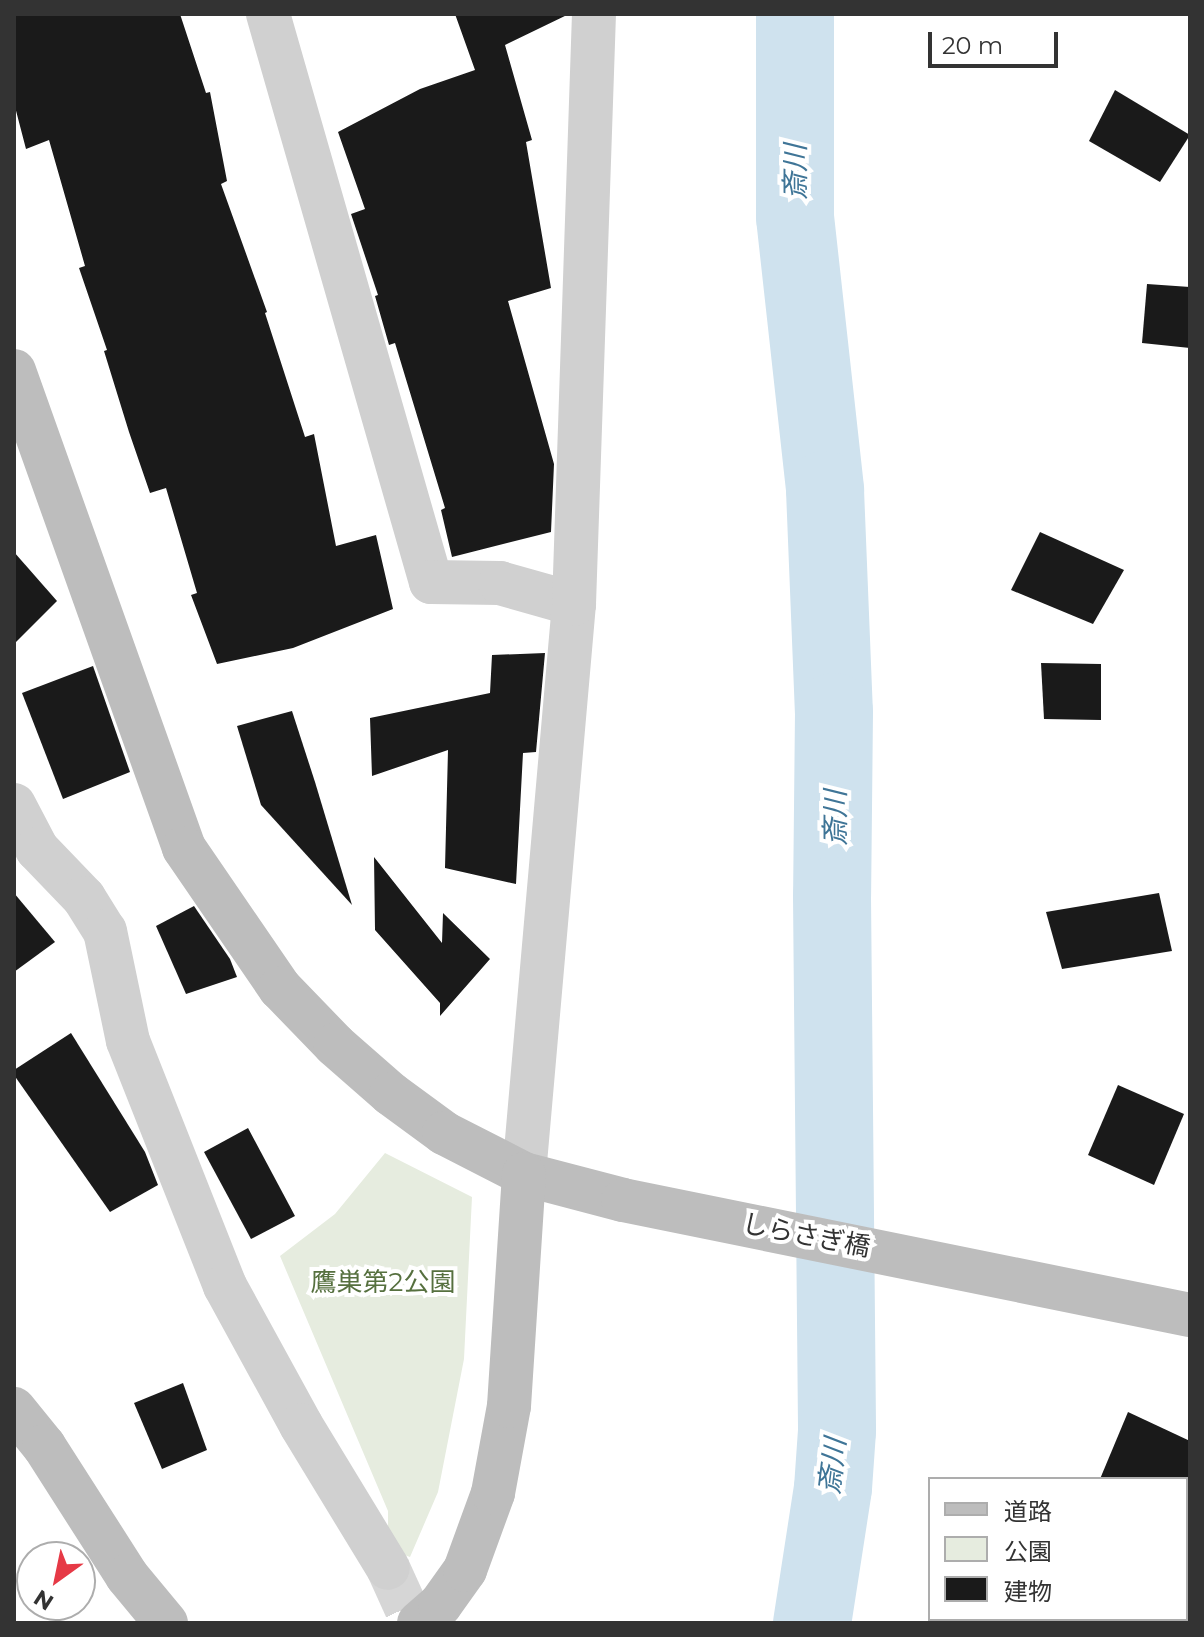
<!DOCTYPE html>
<meta charset="utf-8">
<style>
body{margin:0}
#map{position:relative;width:1204px;height:1637px;overflow:hidden;background:#fff;font-family:Montserrat,"Noto Sans JP",sans-serif}
div>[style]{position:absolute}
.green>*{inset:0;background:#e6ecdf}
.river>*{height:78px;margin:-39px;padding:0 39px;transform-origin:39px;border-radius:39px;background:#cfe2ee}
.building>*{inset:0;background:#1a1a1a}
.street-tunnel>*{height:44px;margin-top:-22px;transform-origin:0;background:repeating-linear-gradient(90deg,#d6d6d6 0 44px,transparent 0 66px)}
.street>*{height:44px;margin:-22px;padding:0 22px;transform-origin:22px;border-radius:22px;background:#d0d0d0}
.secondary>*{height:44px;margin:-22px;padding:0 22px;transform-origin:22px;border-radius:22px;background:#bdbdbd}
span{translate:-50% -50%;white-space:nowrap;text-align:center;line-height:1.15;-webkit-text-stroke:8px #fff;paint-order:stroke}
.street-label{font-size:26px;color:#333}
.park-label{font-size:26px;color:#56703f}
.water-label{font-size:28px;color:#3f7597;font-style:italic}
.frame{position:absolute;inset:0;border:16px solid #333;pointer-events:none}
.legend{position:absolute;left:928px;top:1477px;width:260px;height:144px;box-sizing:border-box;background:#fff;border:2px solid #adadad;margin:0;padding:10px 14px;list-style:none;font-size:24px;color:#333}
.legend li{display:flex;align-items:center;gap:16px;height:40px}
.legend b{width:40px;border:2px solid #adadad}
.north{position:absolute;left:16px;top:1541px;width:80px;height:80px;box-sizing:border-box;background:#fff;border:2px solid #adadad;border-radius:50%;rotate:213deg;font-size:22px;font-weight:700;line-height:32px;text-align:center;color:#333}
.north::after{content:'';display:block;margin:auto;width:28px;height:36px;background:#e63946;clip-path:polygon(50% 0,100% 100%,50% 72%,0 100%)}
.scale{position:absolute;left:928px;top:32px;width:130px;height:36px;box-sizing:border-box;border:4px solid #333;border-top:0;padding-left:10px;font-size:24px;line-height:28px;white-space:nowrap;color:#333;-webkit-text-stroke:6px #fff;paint-order:stroke}
</style>
<div id="map">
<div class="green">
<i style="clip-path:polygon(385px 1153px,472px 1197px,464px 1359px,438px 1492px,410px 1557px,388px 1549px,388px 1511px,280px 1256px,335px 1214px)"></i>
</div>
<div class="river">
<i style="left:795px;top:14px;width:203px;rotate:90deg"></i>
<i style="left:795px;top:217px;width:275px;rotate:83.7deg"></i>
<i style="left:825px;top:490px;width:222px;rotate:87.7deg"></i>
<i style="left:834px;top:712px;width:184px;rotate:90.6deg"></i>
<i style="left:832px;top:896px;width:535px;rotate:89.46deg"></i>
<i style="left:837px;top:1431px;width:57px;rotate:94deg"></i>
<i style="left:833px;top:1488px;width:137px;rotate:98.8deg"></i>
</div>
<div class="building">
<i style="clip-path:polygon(14px 14px,180px 14px,206px 93px,210px 92px,227px 181px,221px 184px,267px 312px,265px 313px,305px 437px,314px 434px,336px 546px,376px 535px,393px 609px,293px 648px,217px 664px,191px 595px,197px 593px,166px 488px,150px 493px,129px 432px,104px 351px,107px 350px,79px 268px,85px 266px,49px 140px,26px 149px,14px 103px)"></i>
<i style="clip-path:polygon(455px 14px,569px 14px,505px 45px,532px 140px,526px 142px,551px 288px,508px 301px,554px 464px,551px 532px,452px 557px,441px 510px,445px 508px,395px 343px,389px 345px,375px 296px,378px 295px,351px 214px,365px 209px,338px 132px,420px 89px,475px 70px)"></i>
<i style="clip-path:polygon(1115px 90px,1190px 135px,1160px 182px,1089px 141px)"></i>
<i style="clip-path:polygon(1147px 284px,1190px 287px,1190px 348px,1142px 343px)"></i>
<i style="clip-path:polygon(1040px 532px,1124px 570px,1093px 624px,1011px 590px)"></i>
<i style="clip-path:polygon(14px 552px,57px 601px,14px 644px)"></i>
<i style="clip-path:polygon(545px 653px,536px 752px,523px 753px,516px 884px,445px 868px,448px 750px,372px 776px,370px 718px,490px 693px,492px 655px)"></i>
<i style="clip-path:polygon(1041px 663px,1101px 664px,1101px 720px,1044px 719px)"></i>
<i style="clip-path:polygon(93px 666px,130px 772px,63px 799px,22px 693px)"></i>
<i style="clip-path:polygon(292px 711px,315px 782px,352px 905px,261px 805px,237px 726px)"></i>
<i style="clip-path:polygon(374px 857px,442px 943px,443px 913px,490px 959px,440px 1016px,440px 1003px,375px 930px)"></i>
<i style="clip-path:polygon(14px 893px,55px 942px,14px 972px)"></i>
<i style="clip-path:polygon(1159px 893px,1172px 951px,1062px 969px,1046px 912px)"></i>
<i style="clip-path:polygon(194px 906px,230px 959px,237px 977px,186px 994px,156px 926px)"></i>
<i style="clip-path:polygon(71px 1033px,145px 1152px,158px 1185px,110px 1212px,14px 1075px,14px 1070px)"></i>
<i style="clip-path:polygon(1118px 1085px,1184px 1114px,1154px 1185px,1088px 1155px)"></i>
<i style="clip-path:polygon(248px 1128px,295px 1216px,251px 1239px,204px 1152px)"></i>
<i style="clip-path:polygon(183px 1383px,207px 1450px,162px 1469px,134px 1403px)"></i>
<i style="clip-path:polygon(1128px 1412px,1190px 1441px,1190px 1479px,1100px 1479px)"></i>
</div>
<div class="street-tunnel">
<i style="left:388px;top:1568px;width:60px;rotate:65.6deg"></i>
</div>
<div class="street">
<i style="left:268px;top:14px;width:591px;rotate:73.99deg"></i>
<i style="left:431px;top:582px;width:69px;rotate:0.8deg"></i>
<i style="left:500px;top:583px;width:77px;rotate:15.8deg"></i>
<i style="left:14px;top:805px;width:50px;rotate:62.4deg"></i>
<i style="left:37px;top:849px;width:68px;rotate:46.2deg"></i>
<i style="left:84px;top:898px;width:39px;rotate:58deg"></i>
<i style="left:105px;top:931px;width:112px;rotate:78.2deg"></i>
<i style="left:128px;top:1041px;width:264px;rotate:68.4deg"></i>
<i style="left:225px;top:1286px;width:158px;rotate:61.3deg"></i>
<i style="left:301px;top:1425px;width:167px;rotate:58.7deg"></i>
<i style="left:524px;top:1174px;width:572px;rotate:-84.99deg"></i>
<i style="left:574px;top:604px;width:590px;rotate:-88.06deg"></i>
</div>
<div class="secondary">
<i style="left:14px;top:371px;width:506px;rotate:70.38deg"></i>
<i style="left:184px;top:848px;width:170px;rotate:55.6deg"></i>
<i style="left:280px;top:988px;width:79px;rotate:46deg"></i>
<i style="left:335px;top:1045px;width:74px;rotate:41.2deg"></i>
<i style="left:391px;top:1094px;width:66px;rotate:36.3deg"></i>
<i style="left:444px;top:1133px;width:90px;rotate:27.1deg"></i>
<i style="left:524px;top:1174px;width:102px;rotate:14.7deg"></i>
<i style="left:623px;top:1200px;width:579px;rotate:11.47deg"></i>
<i style="left:14px;top:1409px;width:48px;rotate:51deg"></i>
<i style="left:44px;top:1446px;width:154px;rotate:57.4deg"></i>
<i style="left:127px;top:1576px;width:61px;rotate:50.3deg"></i>
<i style="left:419px;top:1623px;width:28px;rotate:-41deg"></i>
<i style="left:440px;top:1605px;width:43px;rotate:-54.5deg"></i>
<i style="left:465px;top:1570px;width:82px;rotate:-70deg"></i>
<i style="left:493px;top:1493px;width:88px;rotate:-79.6deg"></i>
<i style="left:509px;top:1406px;width:232px;rotate:-86.3deg"></i>
</div>
<div class="street-label">
<span style="left:806px;top:1236px;rotate:11deg">しらさぎ橋</span>
</div>
<div class="park-label">
<span style="left:383px;top:1283px">鷹巣第2公園</span>
</div>
<div class="water-label">
<span style="left:795px;top:172px;rotate:-90deg">斎川</span>
<span style="left:835px;top:818px;rotate:-90deg">斎川</span>
<span style="left:832px;top:1466px;rotate:-83deg">斎川</span>
</div>
<div class="frame"></div>
<ul class="legend">
<li><b style="height:10px;background:#bdbdbd"></b>道路</li>
<li><b style="height:22px;background:#e6ecdf"></b>公園</li>
<li><b style="height:22px;background:#1a1a1a"></b>建物</li>
</ul>
<div class="north">N</div>
<div class="scale">20 m</div>
</div>
